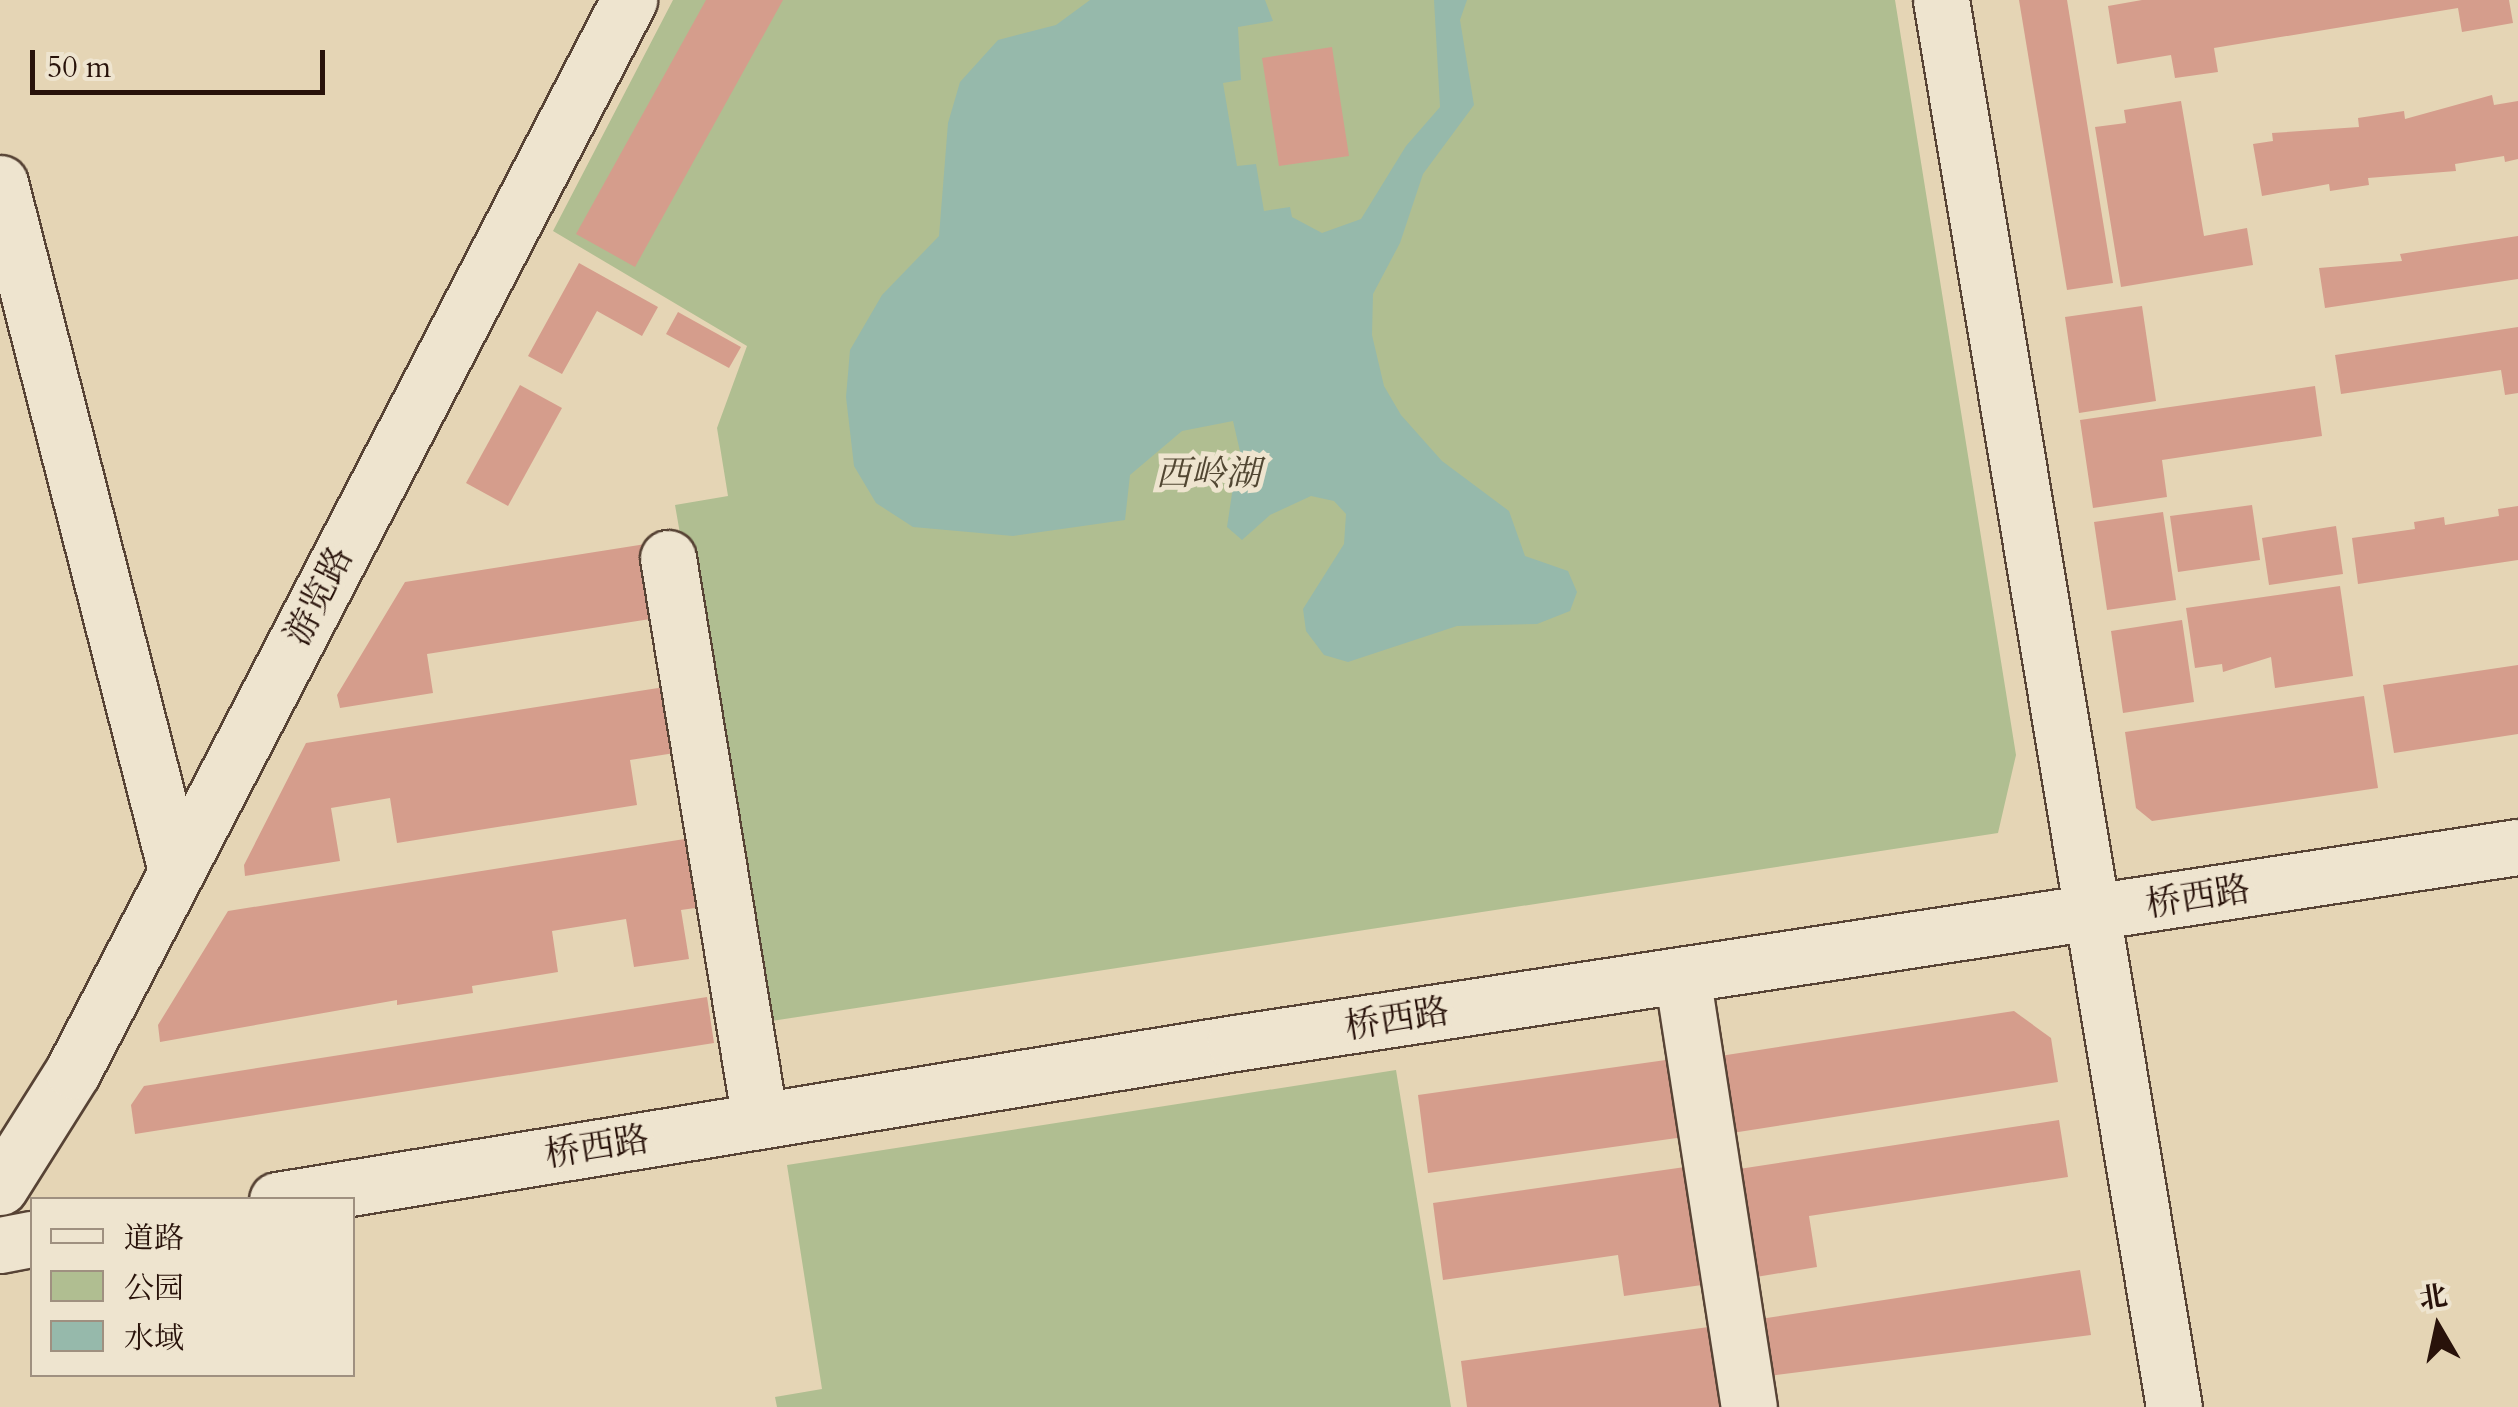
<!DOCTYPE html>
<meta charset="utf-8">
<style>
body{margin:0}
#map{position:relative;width:2518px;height:1407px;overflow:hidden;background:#e5d5b5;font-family:Cardo,"Noto Serif SC",serif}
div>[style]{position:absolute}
.green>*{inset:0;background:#b0be91}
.water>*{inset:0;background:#96b9ab}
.building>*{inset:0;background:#d59d8c}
.roads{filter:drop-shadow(2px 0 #574335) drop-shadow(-2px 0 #574335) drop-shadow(0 2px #574335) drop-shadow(0 -2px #574335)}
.minor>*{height:55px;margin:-27.5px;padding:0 27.5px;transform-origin:27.5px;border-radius:27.5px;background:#eee4cf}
span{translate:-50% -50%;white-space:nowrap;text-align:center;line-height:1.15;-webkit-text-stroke:10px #eee4cf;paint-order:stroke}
.park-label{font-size:35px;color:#514632;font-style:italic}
.street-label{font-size:35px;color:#28120a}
.legend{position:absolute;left:30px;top:1197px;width:325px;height:180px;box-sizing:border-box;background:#eee4cf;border:2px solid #9f9080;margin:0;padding:12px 18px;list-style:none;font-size:30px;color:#28120a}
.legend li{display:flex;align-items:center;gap:20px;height:50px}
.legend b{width:50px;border:2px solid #9f9080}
.north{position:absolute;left:2388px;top:1277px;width:100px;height:100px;-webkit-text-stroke:8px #eee4cf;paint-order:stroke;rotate:351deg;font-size:28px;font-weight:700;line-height:40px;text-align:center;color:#28120a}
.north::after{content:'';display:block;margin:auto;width:35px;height:45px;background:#28120a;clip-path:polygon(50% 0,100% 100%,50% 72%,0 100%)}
.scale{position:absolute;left:30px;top:50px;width:295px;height:45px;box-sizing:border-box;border:5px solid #28120a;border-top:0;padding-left:12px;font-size:30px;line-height:35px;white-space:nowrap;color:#28120a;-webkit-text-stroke:8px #eee4cf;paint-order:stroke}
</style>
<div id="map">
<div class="green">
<i style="clip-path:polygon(673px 0,1895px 0,2016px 755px,1998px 833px,765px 1022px,675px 505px,728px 496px,717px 428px,747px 346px,553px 231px)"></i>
<i style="clip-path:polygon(1396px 1070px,1451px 1407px,777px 1407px,775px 1397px,822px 1389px,787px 1165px)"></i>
</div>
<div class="water">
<i style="clip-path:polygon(1090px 0,1265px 0,1273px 21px,1238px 27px,1241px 80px,1223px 83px,1237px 166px,1256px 164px,1264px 211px,1290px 207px,1292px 217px,1322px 233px,1361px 219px,1406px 146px,1440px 107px,1434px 0,1467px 0,1460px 20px,1474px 105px,1423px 174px,1400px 243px,1373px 294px,1372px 335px,1384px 386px,1401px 415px,1442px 461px,1509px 511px,1525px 556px,1568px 571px,1577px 592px,1570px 611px,1537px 624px,1457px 626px,1348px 662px,1324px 655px,1306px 631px,1303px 609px,1344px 544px,1346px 514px,1334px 501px,1311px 496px,1270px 515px,1242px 540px,1227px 527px,1233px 487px,1245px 473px,1233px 421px,1182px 431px,1130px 475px,1125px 520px,1013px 536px,913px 527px,876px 503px,854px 466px,846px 397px,850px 350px,882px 295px,939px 236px,948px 123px,960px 82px,998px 40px,1056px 25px)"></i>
</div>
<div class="building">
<i style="clip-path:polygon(706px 0,783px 0,635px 267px,576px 234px)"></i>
<i style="clip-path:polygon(2019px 0,2067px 0,2113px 283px,2067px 290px)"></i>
<i style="clip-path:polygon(2142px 0,2509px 0,2513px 23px,2462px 32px,2458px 8px,2214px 48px,2218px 72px,2175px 78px,2171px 55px,2117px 64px,2108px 6px)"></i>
<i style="clip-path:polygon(1332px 47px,1349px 156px,1279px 166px,1262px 58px)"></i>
<i style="clip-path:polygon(2492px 95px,2494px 105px,2518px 101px,2518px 159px,2505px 162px,2504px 156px,2455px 164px,2456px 171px,2368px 178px,2369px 185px,2330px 191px,2329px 184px,2262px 196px,2253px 144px,2273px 141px,2272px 133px,2359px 127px,2358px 118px,2404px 111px,2405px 119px)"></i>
<i style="clip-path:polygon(2181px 101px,2204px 236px,2247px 228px,2253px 265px,2121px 287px,2095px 127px,2126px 123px,2124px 110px)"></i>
<i style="clip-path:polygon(2518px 236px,2518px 279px,2325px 308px,2319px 268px,2402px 261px,2400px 254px)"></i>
<i style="clip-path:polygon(579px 263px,658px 307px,642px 336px,597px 311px,562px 374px,528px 356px)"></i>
<i style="clip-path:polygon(2142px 306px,2156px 401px,2079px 413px,2065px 317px)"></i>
<i style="clip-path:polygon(678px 312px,741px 347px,729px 368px,666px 334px)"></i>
<i style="clip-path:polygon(2518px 327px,2518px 393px,2505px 395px,2501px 370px,2341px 394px,2335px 355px)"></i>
<i style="clip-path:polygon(520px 385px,562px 408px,508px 506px,466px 483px)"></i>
<i style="clip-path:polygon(2315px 386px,2322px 436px,2162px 460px,2167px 497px,2093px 508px,2080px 420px)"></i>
<i style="clip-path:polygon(2252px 505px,2260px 560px,2178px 572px,2170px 516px)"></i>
<i style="clip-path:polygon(2518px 506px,2518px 560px,2358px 584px,2352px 538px,2415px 529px,2414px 522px,2444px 517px,2445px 525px,2499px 516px,2498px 509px)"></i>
<i style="clip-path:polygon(2163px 512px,2176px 600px,2107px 610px,2094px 522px)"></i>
<i style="clip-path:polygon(2336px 526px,2343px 574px,2269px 585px,2262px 538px)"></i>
<i style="clip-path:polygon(652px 543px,663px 617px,427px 654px,433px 693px,340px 708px,337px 695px,405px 582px)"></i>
<i style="clip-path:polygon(2340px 586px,2353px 676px,2275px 688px,2271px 657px,2223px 672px,2222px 664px,2195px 668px,2186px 608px)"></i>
<i style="clip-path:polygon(2182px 620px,2194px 702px,2123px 713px,2111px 631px)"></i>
<i style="clip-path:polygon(2518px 665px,2518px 734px,2394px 753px,2383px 685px)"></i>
<i style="clip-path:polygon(671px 686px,681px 752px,630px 760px,637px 805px,397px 843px,390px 798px,331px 808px,340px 861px,245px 876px,244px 865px,306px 743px)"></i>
<i style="clip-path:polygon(2364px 696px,2378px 788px,2152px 821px,2136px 808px,2125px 732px)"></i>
<i style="clip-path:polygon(691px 838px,702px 907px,681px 910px,689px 959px,634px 967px,626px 919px,552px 931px,558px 972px,472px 986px,473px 993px,397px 1005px,397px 1000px,160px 1042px,158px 1025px,228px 911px)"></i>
<i style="clip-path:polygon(707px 997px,714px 1043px,135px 1134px,131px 1105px,144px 1086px)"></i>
<i style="clip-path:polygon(2014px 1011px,2051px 1038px,2058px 1082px,1732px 1133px,1720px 1056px)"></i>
<i style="clip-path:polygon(1680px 1058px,1691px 1136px,1428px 1173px,1418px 1095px)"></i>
<i style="clip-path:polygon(2059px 1120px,2068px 1177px,1809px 1216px,1817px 1267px,1756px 1277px,1739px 1169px)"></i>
<i style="clip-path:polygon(1692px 1166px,1709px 1284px,1624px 1296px,1618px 1255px,1443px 1280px,1433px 1203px)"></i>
<i style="clip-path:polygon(2080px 1270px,2091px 1335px,1769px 1376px,1760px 1319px)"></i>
<i style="clip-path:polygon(1716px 1326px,1727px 1407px,1467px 1407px,1461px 1361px)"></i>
</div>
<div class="roads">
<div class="minor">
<i style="left:1941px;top:0;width:1426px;rotate:80.6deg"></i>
<i style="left:0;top:183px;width:710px;rotate:75.65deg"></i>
<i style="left:668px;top:558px;width:570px;rotate:80.72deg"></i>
<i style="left:1682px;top:975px;width:437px;rotate:81.2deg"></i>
<i style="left:0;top:1187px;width:137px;rotate:-57.8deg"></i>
<i style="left:73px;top:1071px;width:1207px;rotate:-62.56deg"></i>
<i style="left:277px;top:1200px;width:971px;rotate:-9.31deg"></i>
<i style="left:1235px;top:1043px;width:1298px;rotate:-8.69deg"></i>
<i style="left:0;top:1245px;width:33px;rotate:-11deg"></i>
</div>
</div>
<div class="park-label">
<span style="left:1208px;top:474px">西岭湖</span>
</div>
<div class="street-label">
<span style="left:319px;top:596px;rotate:-63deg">游览路</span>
<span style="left:2198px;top:897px;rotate:-9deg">桥西路</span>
<span style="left:1397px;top:1019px;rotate:-9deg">桥西路</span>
<span style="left:597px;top:1147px;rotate:-9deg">桥西路</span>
</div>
<ul class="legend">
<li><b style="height:12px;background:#eee4cf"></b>道路</li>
<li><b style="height:28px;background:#b0be91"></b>公园</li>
<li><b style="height:28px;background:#96b9ab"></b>水域</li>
</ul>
<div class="north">北</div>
<div class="scale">50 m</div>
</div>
